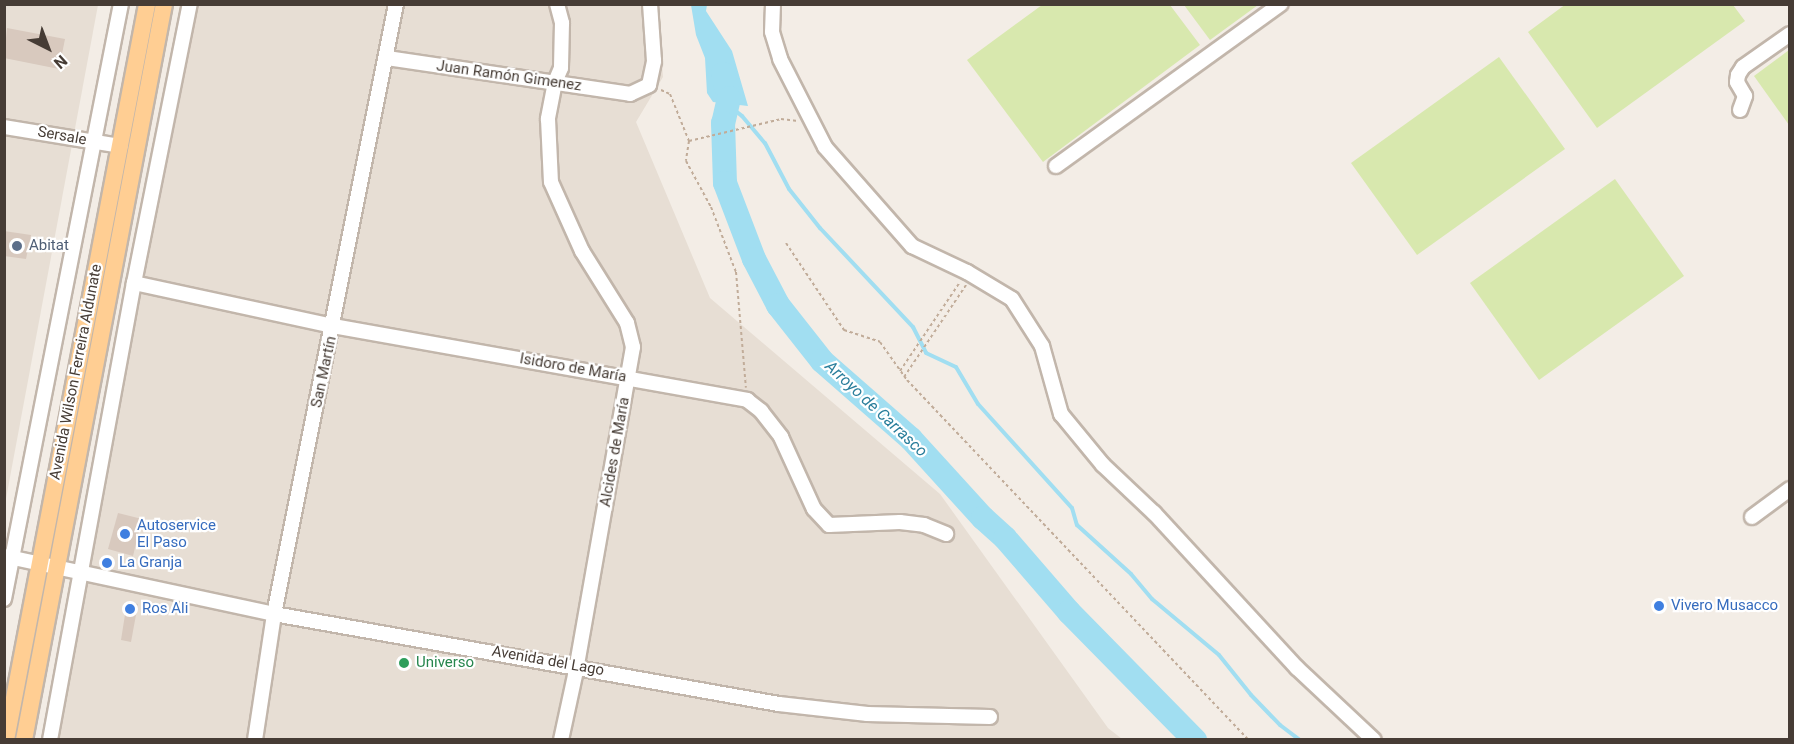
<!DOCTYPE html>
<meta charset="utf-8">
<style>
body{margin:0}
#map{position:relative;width:1794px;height:744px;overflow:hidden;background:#f3ede6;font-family:Roboto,sans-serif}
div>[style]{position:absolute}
.residential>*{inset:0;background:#e7ded4}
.green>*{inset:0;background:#d8e8ae}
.water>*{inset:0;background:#a1def1}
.stream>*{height:4px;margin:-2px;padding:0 2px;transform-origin:2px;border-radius:2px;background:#a1def1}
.river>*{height:24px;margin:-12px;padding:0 12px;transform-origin:12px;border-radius:12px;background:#a1def1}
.building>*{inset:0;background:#d8c9be}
.path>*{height:2px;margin-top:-1px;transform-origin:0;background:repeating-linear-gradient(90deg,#c1ac99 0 3px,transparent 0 6px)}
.roads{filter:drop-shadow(2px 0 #c2b6ab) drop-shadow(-2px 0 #c2b6ab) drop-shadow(0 2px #c2b6ab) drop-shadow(0 -2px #c2b6ab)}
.minor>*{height:14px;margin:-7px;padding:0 7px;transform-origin:7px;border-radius:7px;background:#fff}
.major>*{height:16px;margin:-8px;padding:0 8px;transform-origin:8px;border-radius:8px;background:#ffce93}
.dots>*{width:16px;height:16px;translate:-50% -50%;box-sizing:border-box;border:3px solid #fff;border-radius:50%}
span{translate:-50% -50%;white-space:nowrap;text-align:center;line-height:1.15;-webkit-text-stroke:4.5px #fff;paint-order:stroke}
.street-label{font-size:15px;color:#463c35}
.service-label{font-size:15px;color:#4e5e75}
.left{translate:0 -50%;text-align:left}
.shop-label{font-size:15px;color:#366cbe}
.leisure-label{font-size:15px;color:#27864d}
.water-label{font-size:16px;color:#297e9b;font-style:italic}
.frame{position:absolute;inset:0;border:6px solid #463c35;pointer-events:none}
.north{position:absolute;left:18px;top:18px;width:60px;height:60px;-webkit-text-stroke:4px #fff;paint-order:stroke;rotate:138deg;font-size:16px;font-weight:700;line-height:24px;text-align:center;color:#463c35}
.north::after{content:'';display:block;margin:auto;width:21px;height:27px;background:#463c35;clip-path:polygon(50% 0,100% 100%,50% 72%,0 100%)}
</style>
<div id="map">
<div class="residential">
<i style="clip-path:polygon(192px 4px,657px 5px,663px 77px,636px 122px,710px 298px,940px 494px,1108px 728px,1122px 739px,57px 740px)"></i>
<i style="clip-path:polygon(5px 5px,98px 5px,5px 504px)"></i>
</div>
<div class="green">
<i style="clip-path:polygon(1566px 4px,1733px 5px,1745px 21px,1597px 128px,1528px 32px)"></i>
<i style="clip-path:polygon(155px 5px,157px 5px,52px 544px)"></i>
<i style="clip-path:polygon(1042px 5px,1170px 5px,1200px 45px,1043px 162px,967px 60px)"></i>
<i style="clip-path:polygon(1184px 5px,1258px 5px,1210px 40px)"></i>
<i style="clip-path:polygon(1789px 50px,1789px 125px,1754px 76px)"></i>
<i style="clip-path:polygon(1499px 57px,1565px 149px,1417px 255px,1351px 163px)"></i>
<i style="clip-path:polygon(1615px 179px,1684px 276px,1539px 380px,1470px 283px)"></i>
</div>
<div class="water">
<i style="clip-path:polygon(691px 5px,707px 5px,706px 11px,732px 51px,748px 106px,713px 102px,707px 93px,705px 58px,696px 35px)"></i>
</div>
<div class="stream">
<i style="left:728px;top:105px;width:18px;rotate:38deg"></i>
<i style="left:742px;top:116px;width:35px;rotate:50deg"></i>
<i style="left:765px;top:143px;width:52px;rotate:62.4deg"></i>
<i style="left:789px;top:189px;width:50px;rotate:51.5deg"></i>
<i style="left:820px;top:228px;width:136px;rotate:46.8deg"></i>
<i style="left:913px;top:327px;width:29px;rotate:63deg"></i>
<i style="left:926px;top:353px;width:33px;rotate:25deg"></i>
<i style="left:956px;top:367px;width:43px;rotate:59.3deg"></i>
<i style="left:978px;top:404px;width:140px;rotate:47.9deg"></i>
<i style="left:1072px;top:508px;width:18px;rotate:74deg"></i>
<i style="left:1077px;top:525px;width:73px;rotate:42.2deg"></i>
<i style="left:1131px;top:574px;width:33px;rotate:50deg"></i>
<i style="left:1152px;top:599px;width:87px;rotate:39.9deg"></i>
<i style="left:1219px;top:655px;width:51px;rotate:51.3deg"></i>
<i style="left:1251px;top:695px;width:42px;rotate:46deg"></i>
<i style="left:1280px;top:725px;width:25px;rotate:37deg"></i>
</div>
<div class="river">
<i style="left:723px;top:74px;width:25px;rotate:76deg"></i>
<i style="left:729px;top:98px;width:26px;rotate:103deg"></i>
<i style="left:723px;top:123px;width:60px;rotate:88.1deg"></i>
<i style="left:725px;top:183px;width:81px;rotate:69.1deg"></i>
<i style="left:754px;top:259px;width:52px;rotate:62.4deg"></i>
<i style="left:778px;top:305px;width:71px;rotate:51.8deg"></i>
<i style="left:822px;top:361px;width:118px;rotate:41.2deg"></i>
<i style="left:911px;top:439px;width:107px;rotate:47.7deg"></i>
<i style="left:983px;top:518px;width:30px;rotate:42deg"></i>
<i style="left:1005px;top:538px;width:98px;rotate:49.1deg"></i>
<i style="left:1069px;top:612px;width:180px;rotate:45.5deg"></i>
</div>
<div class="building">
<i style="clip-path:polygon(7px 28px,65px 39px,59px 69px,4px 58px)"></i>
<i style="clip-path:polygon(4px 231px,31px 235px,26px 259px,4px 256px)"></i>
<i style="clip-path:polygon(118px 513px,142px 519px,133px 556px,108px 549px)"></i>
<i style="clip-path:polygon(127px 602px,138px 604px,131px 642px,121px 640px)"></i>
</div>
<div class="path">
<i style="left:661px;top:90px;width:10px;rotate:24deg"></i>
<i style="left:670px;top:94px;width:51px;rotate:68deg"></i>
<i style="left:689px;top:141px;width:20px;rotate:99deg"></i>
<i style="left:686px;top:161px;width:52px;rotate:61.5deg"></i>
<i style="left:711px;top:207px;width:70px;rotate:69deg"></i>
<i style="left:736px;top:272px;width:116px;rotate:85.1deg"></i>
<i style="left:689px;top:141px;width:95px;rotate:-13.4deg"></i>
<i style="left:781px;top:119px;width:17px;rotate:7deg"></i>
<i style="left:786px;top:243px;width:105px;rotate:56.3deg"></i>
<i style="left:844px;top:330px;width:38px;rotate:18deg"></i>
<i style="left:880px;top:342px;width:47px;rotate:54.6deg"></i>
<i style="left:907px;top:380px;width:497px;rotate:46.5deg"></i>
<i style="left:900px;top:371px;width:107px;rotate:-56deg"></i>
<i style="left:904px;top:377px;width:111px;rotate:-56deg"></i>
</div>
<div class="roads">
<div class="minor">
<i style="left:557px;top:4px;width:20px;rotate:75deg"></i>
<i style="left:562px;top:23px;width:45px;rotate:91.3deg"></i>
<i style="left:561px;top:68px;width:15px;rotate:113deg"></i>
<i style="left:555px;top:82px;width:38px;rotate:101deg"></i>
<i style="left:548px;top:119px;width:63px;rotate:87.3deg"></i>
<i style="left:551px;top:182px;width:76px;rotate:65.8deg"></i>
<i style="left:582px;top:251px;width:85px;rotate:58deg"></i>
<i style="left:627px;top:323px;width:25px;rotate:76deg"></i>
<i style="left:633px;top:347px;width:324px;rotate:100deg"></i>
<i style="left:577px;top:666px;width:76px;rotate:102.2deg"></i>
<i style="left:773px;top:4px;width:28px;rotate:92deg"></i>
<i style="left:772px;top:32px;width:28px;rotate:73deg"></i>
<i style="left:780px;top:59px;width:99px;rotate:62.9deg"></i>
<i style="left:825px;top:147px;width:132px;rotate:48.7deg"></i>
<i style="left:912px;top:246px;width:61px;rotate:25.3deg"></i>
<i style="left:967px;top:272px;width:52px;rotate:31deg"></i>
<i style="left:1012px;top:299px;width:56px;rotate:57.4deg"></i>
<i style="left:1042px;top:346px;width:71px;rotate:74.4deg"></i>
<i style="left:1061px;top:414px;width:66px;rotate:50.5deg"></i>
<i style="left:1103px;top:465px;width:70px;rotate:43.3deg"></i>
<i style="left:1154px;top:513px;width:211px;rotate:47.3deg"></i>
<i style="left:1297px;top:668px;width:105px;rotate:43.1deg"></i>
<i style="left:387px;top:58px;width:246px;rotate:8.4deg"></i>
<i style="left:630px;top:94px;width:21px;rotate:-25deg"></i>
<i style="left:649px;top:85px;width:25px;rotate:-78deg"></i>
<i style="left:654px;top:61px;width:57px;rotate:-94deg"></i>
<i style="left:1740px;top:110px;width:15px;rotate:-70deg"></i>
<i style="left:1745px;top:96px;width:16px;rotate:-120deg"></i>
<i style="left:1737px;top:82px;width:7px;rotate:-82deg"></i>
<i style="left:1738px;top:75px;width:9px;rotate:-58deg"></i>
<i style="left:1743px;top:67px;width:57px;rotate:-35.1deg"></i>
<i style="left:4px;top:127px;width:118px;rotate:9.3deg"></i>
<i style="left:1056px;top:166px;width:277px;rotate:-35.8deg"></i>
<i style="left:134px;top:283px;width:204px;rotate:12.2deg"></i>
<i style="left:333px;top:326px;width:421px;rotate:10.1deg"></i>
<i style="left:747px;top:400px;width:18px;rotate:38deg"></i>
<i style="left:761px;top:411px;width:33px;rotate:52deg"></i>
<i style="left:781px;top:437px;width:79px;rotate:65.4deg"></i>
<i style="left:814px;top:509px;width:22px;rotate:47deg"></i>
<i style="left:829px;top:525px;width:71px;rotate:-2.4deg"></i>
<i style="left:900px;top:522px;width:24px;rotate:7deg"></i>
<i style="left:924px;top:525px;width:24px;rotate:22deg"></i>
<i style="left:1752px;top:517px;width:47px;rotate:-36.4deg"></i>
<i style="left:4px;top:556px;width:276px;rotate:12.1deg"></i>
<i style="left:274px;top:614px;width:513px;rotate:10.11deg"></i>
<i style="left:779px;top:704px;width:89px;rotate:6.5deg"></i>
<i style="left:867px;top:714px;width:123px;rotate:1.4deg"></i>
<i style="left:4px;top:599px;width:606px;rotate:-78.88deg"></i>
<i style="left:50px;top:740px;width:465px;rotate:-79.6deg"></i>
<i style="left:134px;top:283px;width:285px;rotate:-78.7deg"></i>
<i style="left:255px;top:740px;width:127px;rotate:-81.4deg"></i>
<i style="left:274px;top:614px;width:622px;rotate:-78.69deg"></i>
</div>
<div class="major">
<i style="left:6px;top:740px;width:749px;rotate:-79.15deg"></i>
<i style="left:24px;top:740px;width:749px;rotate:-79.23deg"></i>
</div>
</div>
<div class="dots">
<i style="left:17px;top:246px;background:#5c6f8a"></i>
<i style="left:125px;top:534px;background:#3f7fe0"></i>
<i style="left:107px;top:563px;background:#3f7fe0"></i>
<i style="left:1659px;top:606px;background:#3f7fe0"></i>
<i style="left:130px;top:609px;background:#3f7fe0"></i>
<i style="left:404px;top:663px;background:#2e9e5b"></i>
</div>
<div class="street-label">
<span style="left:509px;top:76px;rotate:8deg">Juan Ramón Gimenez</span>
<span style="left:62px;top:136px;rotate:10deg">Sersale</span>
<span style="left:573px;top:368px;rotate:10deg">Isidoro de María</span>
<span style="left:76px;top:372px;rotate:-79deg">Avenida Wilson Ferreira Aldunate</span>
<span style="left:324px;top:372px;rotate:-78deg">San Martín</span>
<span style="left:615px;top:452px;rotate:-80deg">Alcides de María</span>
<span style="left:548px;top:661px;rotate:10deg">Avenida del Lago</span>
</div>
<div class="service-label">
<span class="left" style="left:29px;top:246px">Abitat</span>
</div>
<div class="shop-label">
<span class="left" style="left:137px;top:534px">Autoservice<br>El Paso</span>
<span class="left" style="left:119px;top:563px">La Granja</span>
<span class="left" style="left:1671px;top:606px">Vivero Musacco</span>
<span class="left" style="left:142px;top:609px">Ros Ali</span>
</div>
<div class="leisure-label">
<span class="left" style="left:416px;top:663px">Universo</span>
</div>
<div class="water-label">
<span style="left:876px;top:409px;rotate:43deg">Arroyo de Carrasco</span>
</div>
<div class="frame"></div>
<div class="north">N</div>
</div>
